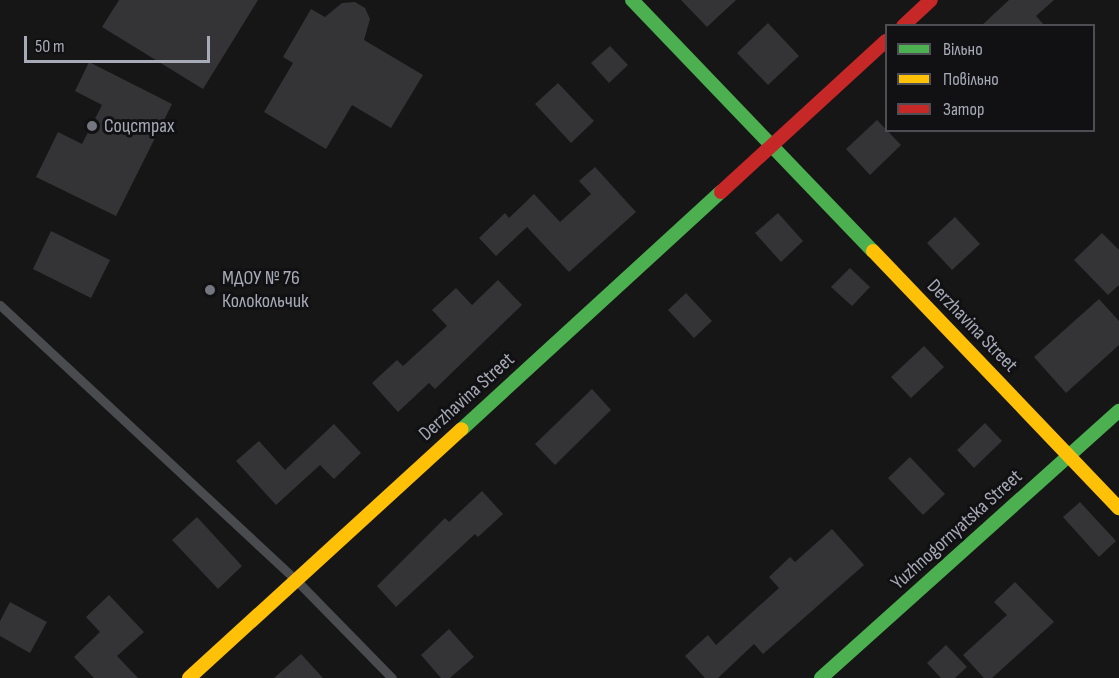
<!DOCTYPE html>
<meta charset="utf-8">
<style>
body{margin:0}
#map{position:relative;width:1119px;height:678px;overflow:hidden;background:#161616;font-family:"Sofia Sans Condensed",sans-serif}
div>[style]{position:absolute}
.building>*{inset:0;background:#343436}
.lane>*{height:9px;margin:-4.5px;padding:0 4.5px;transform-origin:4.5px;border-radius:4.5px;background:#4a4b4f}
.fast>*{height:14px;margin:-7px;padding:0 7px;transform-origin:7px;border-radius:7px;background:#4caf50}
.slow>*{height:14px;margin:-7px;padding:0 7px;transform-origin:7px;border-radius:7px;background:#ffc107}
.jam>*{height:14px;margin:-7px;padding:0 7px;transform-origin:7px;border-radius:7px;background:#c62828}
.dots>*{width:16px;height:16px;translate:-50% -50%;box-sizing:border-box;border:3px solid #111012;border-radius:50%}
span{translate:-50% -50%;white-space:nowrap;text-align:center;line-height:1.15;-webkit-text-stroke:6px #111012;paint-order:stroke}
.poi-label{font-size:20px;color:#a7abb7}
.left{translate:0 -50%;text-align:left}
.street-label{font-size:20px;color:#a7abb7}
.legend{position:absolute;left:885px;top:24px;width:210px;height:108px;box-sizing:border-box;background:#111012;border:2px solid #4d4e54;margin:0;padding:8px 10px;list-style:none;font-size:18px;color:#a7abb7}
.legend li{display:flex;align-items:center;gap:12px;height:30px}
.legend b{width:30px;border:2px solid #4d4e54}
.scale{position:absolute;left:24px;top:36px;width:186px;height:27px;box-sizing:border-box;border:3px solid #a7abb7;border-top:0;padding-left:8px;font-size:18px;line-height:21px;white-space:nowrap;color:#a7abb7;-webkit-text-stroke:4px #111012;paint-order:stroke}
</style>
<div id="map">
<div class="building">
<i style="clip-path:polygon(119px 0,258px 0,203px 89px,102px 27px)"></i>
<i style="clip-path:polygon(681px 0,736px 0,707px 27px)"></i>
<i style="clip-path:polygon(1009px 0,1054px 0,1036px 16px,1045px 26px,981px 26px)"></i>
<i style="clip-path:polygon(355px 2px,365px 8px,370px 19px,364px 40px,423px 75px,391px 128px,352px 105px,326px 149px,264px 112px,293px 63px,283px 57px,311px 9px,325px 17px,342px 3px)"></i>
<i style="clip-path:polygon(768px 23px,799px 56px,768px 85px,737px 53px)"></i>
<i style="clip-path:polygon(610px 46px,628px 65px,609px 83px,591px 63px)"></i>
<i style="clip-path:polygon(89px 62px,172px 104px,116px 216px,36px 177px,58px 132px,82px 144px,102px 105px,75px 91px)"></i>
<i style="clip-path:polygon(558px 83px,594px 121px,571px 143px,535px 104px)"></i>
<i style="clip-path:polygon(877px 120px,901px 145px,870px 175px,846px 149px)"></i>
<i style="clip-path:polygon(595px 167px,636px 212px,569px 272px,527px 227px,496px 256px,479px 238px,505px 213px,509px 218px,534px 194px,560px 222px,591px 194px,579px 181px)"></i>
<i style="clip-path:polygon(778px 213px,803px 241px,781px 262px,755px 233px)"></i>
<i style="clip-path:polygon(955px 217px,980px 244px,952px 270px,927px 243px)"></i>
<i style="clip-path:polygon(51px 231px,110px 260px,91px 298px,33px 269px)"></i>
<i style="clip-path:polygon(1102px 233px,1119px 250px,1119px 285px,1108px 295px,1074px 260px)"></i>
<i style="clip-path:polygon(850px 268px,870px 287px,852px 306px,831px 287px)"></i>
<i style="clip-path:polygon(498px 280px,522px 305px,435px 389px,429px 383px,398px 412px,372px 383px,397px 360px,403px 366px,447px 326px,432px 310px,456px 288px,472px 305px)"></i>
<i style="clip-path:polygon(686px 293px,712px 321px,694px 338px,668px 310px)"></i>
<i style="clip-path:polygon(1099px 299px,1119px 321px,1119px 345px,1066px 393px,1034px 357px)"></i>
<i style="clip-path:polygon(924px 346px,944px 367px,911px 398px,891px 377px)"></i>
<i style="clip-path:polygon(592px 389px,611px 410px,555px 465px,535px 444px)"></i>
<i style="clip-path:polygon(985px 423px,1002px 441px,974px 468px,957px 450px)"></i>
<i style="clip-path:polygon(334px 424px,361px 453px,334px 479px,320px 465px,276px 505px,236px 461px,259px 441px,285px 470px)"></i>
<i style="clip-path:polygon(910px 457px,945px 494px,923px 515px,888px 478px)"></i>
<i style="clip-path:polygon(482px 491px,503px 514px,478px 537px,475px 534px,396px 607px,377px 586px,445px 518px,449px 522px)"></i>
<i style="clip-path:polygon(1080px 502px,1116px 541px,1099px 557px,1063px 517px)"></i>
<i style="clip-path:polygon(197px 517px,242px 566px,218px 589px,172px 540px)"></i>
<i style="clip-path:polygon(832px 529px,864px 565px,763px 654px,754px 644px,718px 678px,705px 678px,685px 656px,708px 635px,716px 645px,779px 588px,769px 577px,790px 557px,795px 562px)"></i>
<i style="clip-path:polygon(1015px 582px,1054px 622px,992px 678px,984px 678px,963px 655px,1007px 615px,994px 602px)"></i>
<i style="clip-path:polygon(109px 595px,144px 632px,117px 656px,138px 678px,94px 678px,74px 657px,100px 632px,86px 617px)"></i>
<i style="clip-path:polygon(10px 602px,47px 622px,30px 653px,0 636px,0 621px)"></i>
<i style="clip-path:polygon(449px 629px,474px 657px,450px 678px,441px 678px,421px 655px)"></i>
<i style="clip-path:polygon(946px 645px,967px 667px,955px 678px,941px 678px,927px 663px)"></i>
<i style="clip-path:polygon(301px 654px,323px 678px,274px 678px)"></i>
</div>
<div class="lane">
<i style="left:0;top:305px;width:404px;rotate:42.9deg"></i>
<i style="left:296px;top:580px;width:137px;rotate:45.6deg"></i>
</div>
<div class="fast">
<i style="left:632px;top:0;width:348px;rotate:46.2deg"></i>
<i style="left:462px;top:429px;width:351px;rotate:-42.5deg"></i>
<i style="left:821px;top:678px;width:400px;rotate:-41.9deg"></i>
</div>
<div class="slow">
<i style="left:873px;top:251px;width:356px;rotate:46.3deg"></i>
<i style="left:189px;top:678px;width:369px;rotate:-42.4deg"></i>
</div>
<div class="jam">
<i style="left:903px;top:26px;width:38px;rotate:-43deg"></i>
<i style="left:721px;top:192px;width:224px;rotate:-42.5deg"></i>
</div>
<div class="dots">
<i style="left:92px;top:126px;background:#74777f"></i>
<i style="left:210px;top:290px;background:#74777f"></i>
</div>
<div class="poi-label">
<span class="left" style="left:104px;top:126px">Соцстрах</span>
<span class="left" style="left:222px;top:290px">МДОУ № 76<br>Колокольчик</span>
</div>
<div class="street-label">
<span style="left:972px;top:326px;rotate:46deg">Derzhavina Street</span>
<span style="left:467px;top:397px;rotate:-42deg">Derzhavina Street</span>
<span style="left:957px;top:530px;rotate:-42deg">Yuzhnogornyatska Street</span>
</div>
<ul class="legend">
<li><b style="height:8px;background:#4caf50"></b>Вільно</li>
<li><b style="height:8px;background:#ffc107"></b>Повільно</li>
<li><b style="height:8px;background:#c62828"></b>Затор</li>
</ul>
<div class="scale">50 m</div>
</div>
